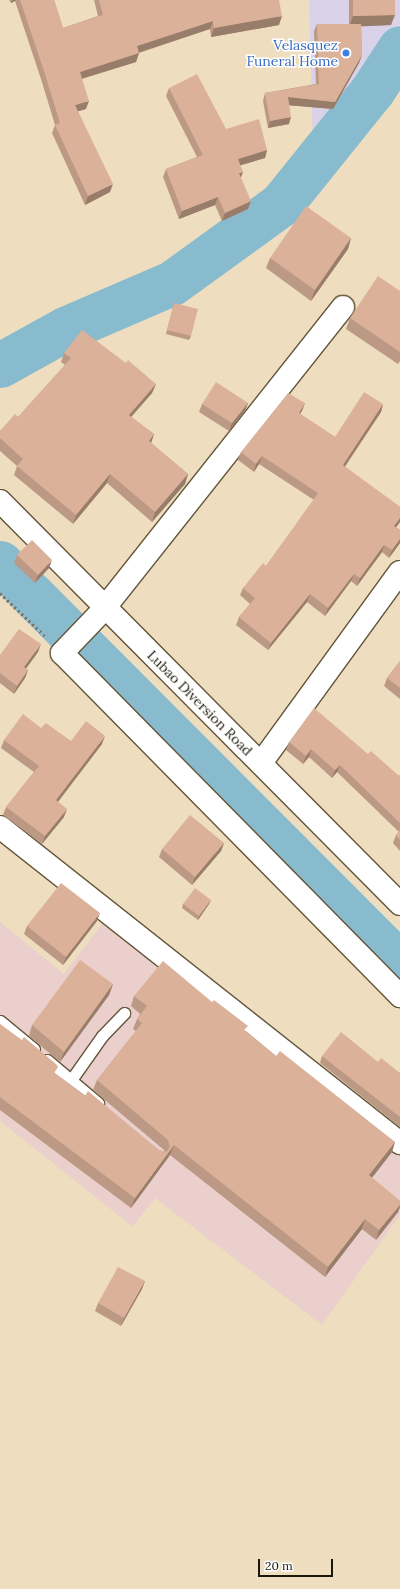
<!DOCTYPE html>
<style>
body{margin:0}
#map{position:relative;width:400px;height:1589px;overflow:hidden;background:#eedebf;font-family:Lora,serif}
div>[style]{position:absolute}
.commercial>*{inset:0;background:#d9d2e8}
.industrial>*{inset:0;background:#eacfcc}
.river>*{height:45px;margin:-22.5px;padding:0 22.5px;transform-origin:22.5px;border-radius:22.5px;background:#89bbcf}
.path>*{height:2.5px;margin-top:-1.25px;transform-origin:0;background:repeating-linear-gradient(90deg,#7e745f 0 2px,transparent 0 5px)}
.roads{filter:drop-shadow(1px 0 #64563b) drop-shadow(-1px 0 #64563b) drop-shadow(0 1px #64563b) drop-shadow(0 -1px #64563b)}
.service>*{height:11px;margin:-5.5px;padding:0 5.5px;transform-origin:5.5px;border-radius:5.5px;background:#fff}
.minor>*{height:22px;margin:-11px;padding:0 11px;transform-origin:11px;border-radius:11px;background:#fff}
.tertiary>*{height:22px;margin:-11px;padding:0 11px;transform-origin:11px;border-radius:11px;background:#fff}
.wall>*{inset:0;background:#bc9984}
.shaded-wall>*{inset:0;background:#997d6b}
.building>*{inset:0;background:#dbb299}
.dots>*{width:11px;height:11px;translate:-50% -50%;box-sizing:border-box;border:2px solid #fff;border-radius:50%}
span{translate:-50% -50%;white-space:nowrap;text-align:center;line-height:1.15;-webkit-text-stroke:3px #fff;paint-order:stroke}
.shop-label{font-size:14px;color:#366cbe}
.right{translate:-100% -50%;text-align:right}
.street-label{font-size:14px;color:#1c170b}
.scale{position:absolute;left:258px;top:1559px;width:75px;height:18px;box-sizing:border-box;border:2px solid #1c170b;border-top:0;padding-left:5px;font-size:12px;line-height:14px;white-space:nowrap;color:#1c170b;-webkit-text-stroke:3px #fff;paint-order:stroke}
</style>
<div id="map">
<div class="commercial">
<i style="clip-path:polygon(309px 0,400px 0,400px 24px,362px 82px,313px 148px)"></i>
</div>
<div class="industrial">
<i style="clip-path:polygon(105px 920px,400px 1148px,400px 1215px,322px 1325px,155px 1198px,133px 1227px,0 1121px,0 922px,64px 974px)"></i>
</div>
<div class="river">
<i style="left:0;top:365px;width:74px;rotate:-29deg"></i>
<i style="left:65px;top:329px;width:116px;rotate:-23.3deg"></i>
<i style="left:172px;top:283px;width:135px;rotate:-35.9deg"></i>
<i style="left:281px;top:204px;width:145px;rotate:-51.2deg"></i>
<i style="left:372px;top:91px;width:51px;rotate:-56.9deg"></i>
<i style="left:0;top:563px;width:566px;rotate:45.07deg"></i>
</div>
<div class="path">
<i style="left:0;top:593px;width:64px;rotate:43.7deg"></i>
</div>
<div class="roads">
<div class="service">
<i style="left:0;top:1021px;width:44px;rotate:39.5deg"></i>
<i style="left:47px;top:1060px;width:67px;rotate:40.1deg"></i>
<i style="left:71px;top:1080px;width:54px;rotate:-54.8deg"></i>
<i style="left:102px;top:1036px;width:32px;rotate:-46deg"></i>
</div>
<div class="minor">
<i style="left:343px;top:307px;width:385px;rotate:128.4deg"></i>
<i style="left:104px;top:609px;width:61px;rotate:133.7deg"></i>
<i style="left:62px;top:653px;width:482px;rotate:45.4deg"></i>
<i style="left:261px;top:763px;width:236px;rotate:-54deg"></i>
<i style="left:0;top:827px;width:510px;rotate:38.31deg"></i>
</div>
<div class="tertiary">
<i style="left:0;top:501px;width:568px;rotate:45.21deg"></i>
</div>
</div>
<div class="wall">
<i style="clip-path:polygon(9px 0,54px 0,63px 28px,98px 16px,94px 0,279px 0,279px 25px,211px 37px,210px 29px,139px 53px,136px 62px,82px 79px,86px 109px,78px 111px,110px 192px,85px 205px,52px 133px,55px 125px,41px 79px,15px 1px,11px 3px)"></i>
<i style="clip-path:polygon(349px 0,395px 0,391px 25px,361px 26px,362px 55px,359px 63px,333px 109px,289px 105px,289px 124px,268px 128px,263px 101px,265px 93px,316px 84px,314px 31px,317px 24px,349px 24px)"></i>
<i style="clip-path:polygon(169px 88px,226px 129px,267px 150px,265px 158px,240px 165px,241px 178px,248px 209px,222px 221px,215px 205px,179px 219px,163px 177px,166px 169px,197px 157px,166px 96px)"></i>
<i style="clip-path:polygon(351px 238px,348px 249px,311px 301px,266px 268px,270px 258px)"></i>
<i style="clip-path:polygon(400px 291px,400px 361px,398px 364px,346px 329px,350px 318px)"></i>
<i style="clip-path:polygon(174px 303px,191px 336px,189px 340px,166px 334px)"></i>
<i style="clip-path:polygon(64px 353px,156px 384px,152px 393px,131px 417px,154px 434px,151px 443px,188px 474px,185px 484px,152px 522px,107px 483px,73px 524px,14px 475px,17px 466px,0 451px,0 431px,18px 417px,65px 365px,61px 362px)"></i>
<i style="clip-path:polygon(248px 403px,245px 411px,229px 431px,199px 412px,202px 404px)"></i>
<i style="clip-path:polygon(305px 403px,300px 414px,335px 437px,383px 404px,381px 412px,345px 467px,400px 507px,400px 522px,396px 527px,400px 530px,400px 543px,389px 558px,382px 552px,357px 586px,351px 581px,325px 616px,307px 602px,268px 650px,236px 625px,239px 617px,250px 604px,240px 595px,243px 588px,266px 566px,314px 500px,259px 464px,254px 472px,238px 460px,241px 452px)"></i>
<i style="clip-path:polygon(17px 555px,49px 568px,35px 583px,14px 563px)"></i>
<i style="clip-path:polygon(38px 652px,26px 669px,28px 670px,25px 678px,14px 694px,0 683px,0 655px)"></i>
<i style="clip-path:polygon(400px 661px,400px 699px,384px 686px,387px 678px)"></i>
<i style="clip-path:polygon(41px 728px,71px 741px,102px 744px,58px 802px,64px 817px,42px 844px,3px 815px,6px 807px,34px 772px,1px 748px,4px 740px)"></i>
<i style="clip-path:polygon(289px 742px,368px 754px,399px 776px,400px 775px,400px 851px,393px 843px,396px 835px,399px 832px,337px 772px,332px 778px,309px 757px,303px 764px,286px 750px)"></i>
<i style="clip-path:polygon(224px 843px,221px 851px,192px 885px,159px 857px,162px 849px)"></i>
<i style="clip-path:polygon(211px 900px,209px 904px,198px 920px,182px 908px,183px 904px)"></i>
<i style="clip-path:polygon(97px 921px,63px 965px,24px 934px,27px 926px)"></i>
<i style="clip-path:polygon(113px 984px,109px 995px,60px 1062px,29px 1036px,32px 1025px)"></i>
<i style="clip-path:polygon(134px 996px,246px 1031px,276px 1056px,395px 1142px,392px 1152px,372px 1178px,400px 1201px,400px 1207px,398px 1212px,376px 1240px,362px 1229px,325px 1277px,170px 1155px,131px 1208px,0 1110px,0 1024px,56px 1074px,159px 1150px,165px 1152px,164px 1150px,93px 1090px,97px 1080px,136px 1031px,133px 1029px,137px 1019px,140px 1014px,131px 1006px)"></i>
<i style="clip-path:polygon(322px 1056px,378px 1062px,400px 1073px,400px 1127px,320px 1063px)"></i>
<i style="clip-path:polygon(145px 1281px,142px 1289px,121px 1326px,95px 1311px,98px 1303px)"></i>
</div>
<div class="shaded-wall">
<i style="clip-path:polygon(12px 0,16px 0,15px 1px,11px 3px)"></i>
<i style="clip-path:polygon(395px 15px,391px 25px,349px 27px,353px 16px)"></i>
<i style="clip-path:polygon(282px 16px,279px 25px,211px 37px,214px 28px)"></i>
<i style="clip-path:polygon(213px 21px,210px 29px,134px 54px,137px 46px)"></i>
<i style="clip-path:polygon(139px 53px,136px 62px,77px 80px,80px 72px)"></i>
<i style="clip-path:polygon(362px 55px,359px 63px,333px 109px,285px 105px,288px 97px,335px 102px)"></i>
<i style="clip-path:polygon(89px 101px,86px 109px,72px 113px,75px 105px)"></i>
<i style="clip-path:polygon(291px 117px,289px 124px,268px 128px,270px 121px)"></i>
<i style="clip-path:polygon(267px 150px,265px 158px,235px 167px,238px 159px)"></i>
<i style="clip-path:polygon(243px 172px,240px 180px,239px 173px)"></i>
<i style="clip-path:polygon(113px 184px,110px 192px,85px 205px,88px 196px)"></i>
<i style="clip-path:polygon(218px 197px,215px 205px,179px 219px,182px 211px)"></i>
<i style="clip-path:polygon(251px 201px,248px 209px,222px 221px,225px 213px)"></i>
<i style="clip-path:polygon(351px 238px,348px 249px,311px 301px,315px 290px)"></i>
<i style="clip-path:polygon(156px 384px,152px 393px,125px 424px,129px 415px)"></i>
<i style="clip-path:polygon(248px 403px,245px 411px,229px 431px,232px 423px)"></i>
<i style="clip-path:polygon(305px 403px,302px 411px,296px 420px,299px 413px)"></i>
<i style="clip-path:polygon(383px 404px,381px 412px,340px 473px,343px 465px)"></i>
<i style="clip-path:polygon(154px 434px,151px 443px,149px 441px)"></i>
<i style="clip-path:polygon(262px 456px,259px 464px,254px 472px,256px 464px)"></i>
<i style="clip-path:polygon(110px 474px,107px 483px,73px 524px,76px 515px)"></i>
<i style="clip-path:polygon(188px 474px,185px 484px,152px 522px,155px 512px)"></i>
<i style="clip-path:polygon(400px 518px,400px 522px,391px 534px,394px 526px)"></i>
<i style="clip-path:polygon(400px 539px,400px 543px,389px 558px,392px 550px)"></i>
<i style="clip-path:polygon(384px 545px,382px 552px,357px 586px,360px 578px)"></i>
<i style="clip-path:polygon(52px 560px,49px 568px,35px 583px,38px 575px)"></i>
<i style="clip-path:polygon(354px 574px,351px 581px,325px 616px,328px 608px)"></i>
<i style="clip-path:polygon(310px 594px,307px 602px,268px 650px,271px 643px)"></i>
<i style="clip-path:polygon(41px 644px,38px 652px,21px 675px,24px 667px)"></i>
<i style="clip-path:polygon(28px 670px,25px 678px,14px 694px,17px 686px)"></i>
<i style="clip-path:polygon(105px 736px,102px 744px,53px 808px,56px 800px)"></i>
<i style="clip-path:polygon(311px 749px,309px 757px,303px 764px,306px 756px)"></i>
<i style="clip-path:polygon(340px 765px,337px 772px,332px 778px,335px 770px)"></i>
<i style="clip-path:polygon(67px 809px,64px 817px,42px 844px,45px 836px)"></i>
<i style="clip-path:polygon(224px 843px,221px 851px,192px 885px,195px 877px)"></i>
<i style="clip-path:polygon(211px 900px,209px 904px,198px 920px,199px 916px)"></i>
<i style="clip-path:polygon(100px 913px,97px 921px,63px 965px,66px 957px)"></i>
<i style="clip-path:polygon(113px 984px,109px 995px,60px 1062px,64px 1052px)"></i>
<i style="clip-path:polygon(395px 1142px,392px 1152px,366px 1185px,369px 1175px)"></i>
<i style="clip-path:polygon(174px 1145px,170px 1155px,131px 1208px,135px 1198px)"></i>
<i style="clip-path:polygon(400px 1205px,400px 1207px,398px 1212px,376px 1240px,379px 1230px)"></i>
<i style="clip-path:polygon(365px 1219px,362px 1229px,325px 1277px,328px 1267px)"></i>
<i style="clip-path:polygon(145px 1281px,142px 1289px,121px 1326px,124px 1318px)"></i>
</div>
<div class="building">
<i style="clip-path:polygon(20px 0,54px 0,63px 28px,103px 15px,99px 0,279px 0,282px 16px,214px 28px,213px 21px,137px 46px,139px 53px,80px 72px,89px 101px,75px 105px,113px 184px,88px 196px,55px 125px,60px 123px,44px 71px)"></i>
<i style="clip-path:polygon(353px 0,395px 0,395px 15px,353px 16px)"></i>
<i style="clip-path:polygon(317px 24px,361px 24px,362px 55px,335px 102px,288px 97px,291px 117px,270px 121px,265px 93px,319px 84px)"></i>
<i style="clip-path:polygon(197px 74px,226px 129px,259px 119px,267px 150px,238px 159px,243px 172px,239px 173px,251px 201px,225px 213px,218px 197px,182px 211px,166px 169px,203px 155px,169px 88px)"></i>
<i style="clip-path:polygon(306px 206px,351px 238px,315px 290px,270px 258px)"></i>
<i style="clip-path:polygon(378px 276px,400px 291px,400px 352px,350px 318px)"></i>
<i style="clip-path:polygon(174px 303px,198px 309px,191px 336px,167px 330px)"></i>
<i style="clip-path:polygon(82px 330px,126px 363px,128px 360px,156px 384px,129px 415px,154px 434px,149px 441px,188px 474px,155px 512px,110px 474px,76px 515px,17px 466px,23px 459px,0 438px,0 431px,15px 414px,18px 417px,71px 358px,64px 353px)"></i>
<i style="clip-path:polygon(216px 382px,248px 403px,232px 423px,202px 404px)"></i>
<i style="clip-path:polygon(364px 392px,383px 404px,343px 465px,400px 507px,400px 518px,394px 526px,400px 530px,400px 539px,392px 550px,384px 545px,360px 578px,354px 574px,328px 608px,310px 594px,271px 643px,239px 617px,255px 598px,243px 588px,263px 563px,266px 566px,318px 493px,262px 456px,256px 464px,241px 452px,288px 393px,305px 403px,299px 413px,335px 437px)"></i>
<i style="clip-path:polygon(32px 540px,52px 560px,38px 575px,17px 555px)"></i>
<i style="clip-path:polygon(19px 629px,41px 644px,24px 667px,28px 670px,17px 686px,0 673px,0 655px)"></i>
<i style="clip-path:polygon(400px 661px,400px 688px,387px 678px)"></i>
<i style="clip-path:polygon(314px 708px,368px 754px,371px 751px,399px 776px,400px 775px,400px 823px,340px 765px,335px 770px,311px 749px,306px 756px,289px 742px)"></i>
<i style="clip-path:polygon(23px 714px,41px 728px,46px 723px,71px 741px,86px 721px,105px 736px,56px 800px,67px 809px,45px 836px,6px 807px,39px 766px,4px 740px)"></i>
<i style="clip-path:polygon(190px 815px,224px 843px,195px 877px,162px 849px)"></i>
<i style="clip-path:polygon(400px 830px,400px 840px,396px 835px)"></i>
<i style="clip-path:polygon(61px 883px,100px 913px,66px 957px,27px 926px)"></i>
<i style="clip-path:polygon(195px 888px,211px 900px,199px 916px,183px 904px)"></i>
<i style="clip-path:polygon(80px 960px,113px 984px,64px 1052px,32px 1025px)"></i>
<i style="clip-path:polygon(163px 961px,212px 1002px,214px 1000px,248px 1026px,244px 1030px,276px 1056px,280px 1051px,395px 1142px,369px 1175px,400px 1201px,400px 1205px,379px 1230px,365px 1219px,328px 1267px,174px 1145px,135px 1198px,0 1097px,0 1024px,22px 1040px,24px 1037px,56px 1064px,58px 1067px,54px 1073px,85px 1096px,88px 1091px,159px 1150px,166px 1152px,170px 1147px,168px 1140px,97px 1080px,142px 1023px,137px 1019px,147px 1006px,134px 996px)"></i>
<i style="clip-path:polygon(341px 1032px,378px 1062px,381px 1058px,400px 1073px,400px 1117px,322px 1056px)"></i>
<i style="clip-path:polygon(118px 1267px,145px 1281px,124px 1318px,98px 1303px)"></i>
</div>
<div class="dots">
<i style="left:346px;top:53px;background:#3f7fe0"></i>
</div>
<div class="shop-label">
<span class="right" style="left:338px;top:53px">Velasquez<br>Funeral Home</span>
</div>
<div class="street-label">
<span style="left:200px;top:703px;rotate:45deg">Lubao Diversion Road</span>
</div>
<div class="scale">20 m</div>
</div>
